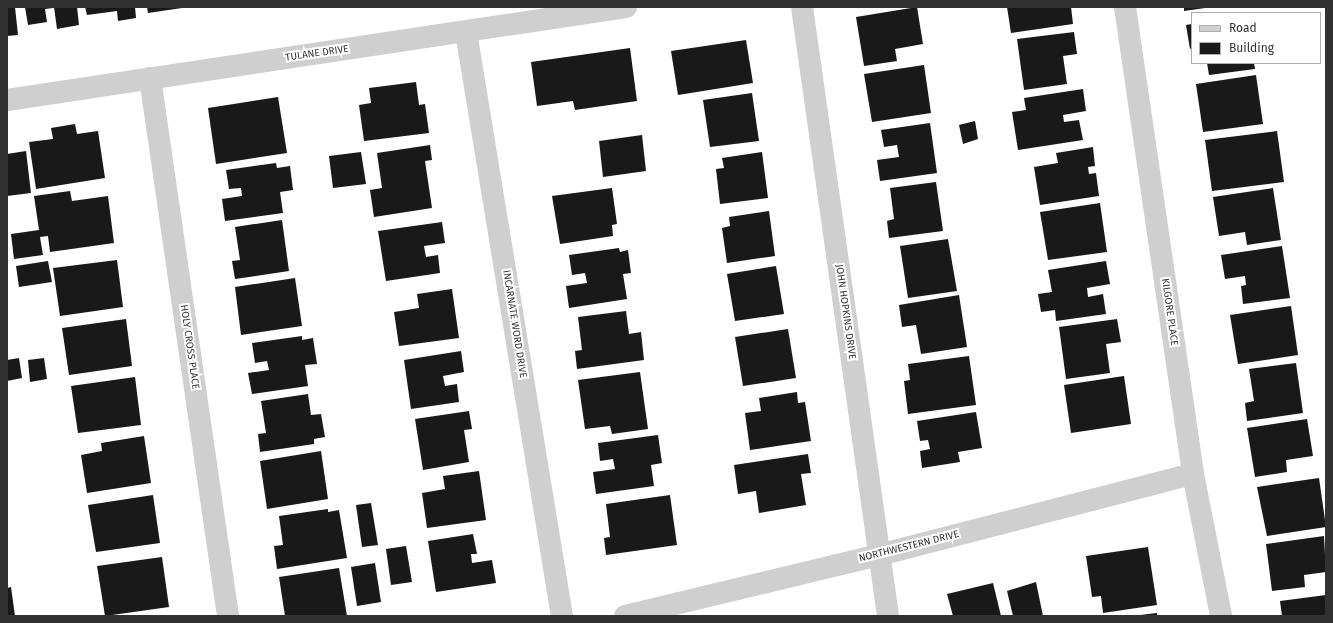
<!DOCTYPE html>
<style>
body{margin:0}
#map{position:relative;width:1333px;height:623px;overflow:hidden;background:#fff;font-family:"Fira Sans",sans-serif}
div>[style]{position:absolute}
.building>*{inset:0;background:#191919}
.street>*{height:22px;margin:-11px;padding:0 11px;transform-origin:11px;border-radius:11px;background:#cfcfcf}
span{translate:-50% -50%;white-space:nowrap;text-align:center;line-height:1.15;-webkit-text-stroke:4px #fff;paint-order:stroke}
.street-label{font-size:10px;color:#323232}
.frame{position:absolute;inset:0;border:8px solid #323232;pointer-events:none}
.legend{position:absolute;left:1191px;top:12px;width:130px;height:52px;box-sizing:border-box;background:#fff;border:1px solid #adadad;margin:0;padding:5px 7px;list-style:none;font-size:12px;color:#323232}
.legend li{display:flex;align-items:center;gap:8px;height:20px}
.legend b{width:20px;border:1px solid #adadad}
</style>
<div id="map">
<div class="building">
<i style="clip-path:polygon(7px 7px,15px 7px,18px 35px,7px 36px)"></i>
<i style="clip-path:polygon(25px 7px,53px 7px,53px 8px,45px 9px,47px 22px,28px 25px)"></i>
<i style="clip-path:polygon(54px 7px,77px 7px,79px 25px,57px 29px)"></i>
<i style="clip-path:polygon(85px 7px,135px 7px,136px 18px,118px 21px,117px 11px,87px 15px)"></i>
<i style="clip-path:polygon(147px 7px,182px 7px,182px 8px,148px 13px)"></i>
<i style="clip-path:polygon(917px 7px,923px 44px,895px 49px,897px 61px,864px 66px,856px 17px)"></i>
<i style="clip-path:polygon(1007px 7px,1071px 7px,1073px 24px,1011px 33px)"></i>
<i style="clip-path:polygon(1184px 7px,1205px 7px,1205px 8px,1184px 11px)"></i>
<i style="clip-path:polygon(1192px 24px,1192px 48px,1190px 49px,1186px 25px)"></i>
<i style="clip-path:polygon(1074px 32px,1077px 54px,1063px 56px,1067px 84px,1024px 90px,1017px 39px)"></i>
<i style="clip-path:polygon(746px 40px,753px 83px,678px 95px,671px 51px)"></i>
<i style="clip-path:polygon(630px 48px,637px 101px,575px 110px,573px 101px,537px 106px,531px 62px)"></i>
<i style="clip-path:polygon(1207px 63px,1254px 63px,1255px 69px,1209px 75px)"></i>
<i style="clip-path:polygon(924px 65px,931px 113px,872px 122px,864px 74px)"></i>
<i style="clip-path:polygon(1256px 75px,1263px 124px,1203px 132px,1196px 84px)"></i>
<i style="clip-path:polygon(416px 82px,419px 105px,425px 104px,429px 133px,364px 141px,359px 105px,371px 103px,369px 88px)"></i>
<i style="clip-path:polygon(1083px 89px,1086px 111px,1063px 115px,1064px 122px,1079px 120px,1083px 140px,1018px 150px,1012px 112px,1026px 110px,1024px 98px)"></i>
<i style="clip-path:polygon(752px 93px,759px 141px,710px 147px,703px 100px)"></i>
<i style="clip-path:polygon(278px 97px,287px 153px,216px 164px,208px 108px)"></i>
<i style="clip-path:polygon(975px 121px,978px 139px,963px 144px,959px 125px)"></i>
<i style="clip-path:polygon(930px 123px,937px 173px,880px 181px,877px 160px,899px 157px,897px 145px,884px 147px,881px 130px)"></i>
<i style="clip-path:polygon(75px 124px,77px 134px,98px 131px,105px 178px,36px 189px,29px 142px,53px 139px,51px 128px)"></i>
<i style="clip-path:polygon(1277px 131px,1284px 182px,1212px 191px,1205px 140px)"></i>
<i style="clip-path:polygon(642px 135px,646px 171px,603px 177px,599px 141px)"></i>
<i style="clip-path:polygon(430px 145px,432px 160px,425px 161px,432px 208px,374px 217px,370px 190px,382px 188px,377px 153px)"></i>
<i style="clip-path:polygon(1093px 147px,1095px 166px,1088px 167px,1089px 174px,1096px 173px,1099px 196px,1040px 205px,1034px 167px,1058px 163px,1056px 153px)"></i>
<i style="clip-path:polygon(26px 151px,31px 193px,7px 196px,7px 154px)"></i>
<i style="clip-path:polygon(361px 152px,366px 184px,333px 188px,329px 156px)"></i>
<i style="clip-path:polygon(762px 152px,768px 198px,720px 204px,716px 169px,724px 168px,722px 158px)"></i>
<i style="clip-path:polygon(276px 163px,277px 168px,290px 166px,293px 190px,280px 192px,283px 213px,225px 221px,222px 199px,242px 196px,241px 188px,229px 189px,226px 170px)"></i>
<i style="clip-path:polygon(936px 182px,943px 231px,889px 238px,887px 221px,894px 219px,890px 188px)"></i>
<i style="clip-path:polygon(612px 188px,617px 224px,612px 225px,613px 236px,560px 244px,552px 196px)"></i>
<i style="clip-path:polygon(1273px 188px,1281px 240px,1247px 245px,1245px 232px,1219px 236px,1213px 197px)"></i>
<i style="clip-path:polygon(70px 191px,72px 201px,108px 196px,114px 243px,50px 252px,48px 236px,40px 237px,43px 255px,14px 259px,11px 234px,39px 230px,34px 196px)"></i>
<i style="clip-path:polygon(1100px 203px,1107px 252px,1048px 260px,1040px 212px)"></i>
<i style="clip-path:polygon(769px 211px,775px 256px,727px 263px,722px 228px,730px 226px,729px 217px)"></i>
<i style="clip-path:polygon(282px 220px,289px 271px,235px 279px,232px 261px,240px 260px,235px 227px)"></i>
<i style="clip-path:polygon(442px 222px,445px 243px,424px 246px,426px 257px,438px 255px,440px 273px,386px 281px,378px 231px)"></i>
<i style="clip-path:polygon(948px 239px,957px 291px,908px 298px,900px 246px)"></i>
<i style="clip-path:polygon(1282px 246px,1290px 298px,1243px 304px,1241px 286px,1246px 285px,1245px 276px,1225px 279px,1221px 255px)"></i>
<i style="clip-path:polygon(619px 248px,620px 252px,628px 250px,631px 273px,623px 274px,627px 299px,569px 308px,566px 286px,587px 283px,585px 273px,572px 275px,569px 255px)"></i>
<i style="clip-path:polygon(117px 260px,123px 307px,60px 316px,53px 268px)"></i>
<i style="clip-path:polygon(48px 261px,52px 282px,19px 287px,16px 266px)"></i>
<i style="clip-path:polygon(1106px 261px,1110px 284px,1087px 288px,1088px 297px,1103px 294px,1106px 314px,1056px 321px,1055px 310px,1041px 312px,1038px 294px,1052px 292px,1048px 270px)"></i>
<i style="clip-path:polygon(776px 266px,784px 314px,735px 321px,727px 274px)"></i>
<i style="clip-path:polygon(295px 278px,302px 326px,241px 335px,235px 287px)"></i>
<i style="clip-path:polygon(452px 289px,459px 338px,399px 346px,394px 312px,419px 308px,417px 294px)"></i>
<i style="clip-path:polygon(959px 295px,967px 347px,921px 354px,916px 325px,902px 327px,899px 305px)"></i>
<i style="clip-path:polygon(1291px 306px,1298px 355px,1238px 364px,1230px 315px)"></i>
<i style="clip-path:polygon(626px 311px,629px 334px,641px 332px,644px 360px,577px 369px,575px 351px,582px 350px,578px 317px)"></i>
<i style="clip-path:polygon(126px 319px,132px 366px,69px 375px,62px 328px)"></i>
<i style="clip-path:polygon(1117px 319px,1121px 342px,1106px 344px,1110px 373px,1066px 379px,1059px 327px)"></i>
<i style="clip-path:polygon(788px 329px,796px 378px,743px 386px,735px 337px)"></i>
<i style="clip-path:polygon(302px 336px,302px 340px,313px 338px,317px 364px,305px 365px,308px 386px,252px 394px,248px 373px,269px 370px,267px 361px,255px 363px,252px 343px)"></i>
<i style="clip-path:polygon(461px 351px,464px 372px,443px 376px,445px 386px,457px 384px,459px 402px,411px 409px,404px 360px)"></i>
<i style="clip-path:polygon(969px 356px,976px 405px,908px 414px,904px 381px,910px 380px,908px 364px)"></i>
<i style="clip-path:polygon(19px 358px,22px 378px,7px 381px,7px 360px)"></i>
<i style="clip-path:polygon(44px 358px,47px 379px,30px 382px,28px 360px)"></i>
<i style="clip-path:polygon(1296px 363px,1303px 413px,1247px 421px,1245px 403px,1254px 401px,1249px 369px)"></i>
<i style="clip-path:polygon(640px 372px,648px 429px,612px 434px,610px 426px,585px 429px,578px 380px)"></i>
<i style="clip-path:polygon(1124px 376px,1131px 424px,1071px 433px,1064px 385px)"></i>
<i style="clip-path:polygon(135px 377px,141px 425px,78px 433px,71px 386px)"></i>
<i style="clip-path:polygon(797px 392px,798px 403px,805px 402px,811px 441px,750px 450px,745px 413px,761px 411px,759px 398px)"></i>
<i style="clip-path:polygon(308px 394px,311px 415px,321px 414px,325px 437px,314px 439px,314px 444px,260px 452px,258px 434px,266px 433px,261px 401px)"></i>
<i style="clip-path:polygon(469px 411px,472px 429px,464px 430px,469px 462px,423px 470px,415px 419px)"></i>
<i style="clip-path:polygon(976px 412px,982px 448px,958px 452px,960px 462px,922px 468px,920px 451px,930px 449px,928px 440px,920px 441px,917px 421px)"></i>
<i style="clip-path:polygon(1307px 419px,1313px 456px,1286px 460px,1287px 472px,1255px 477px,1247px 428px)"></i>
<i style="clip-path:polygon(658px 435px,662px 463px,651px 465px,654px 486px,596px 494px,593px 472px,615px 469px,613px 459px,600px 461px,598px 443px)"></i>
<i style="clip-path:polygon(144px 436px,151px 483px,87px 493px,81px 455px,102px 451px,101px 443px)"></i>
<i style="clip-path:polygon(321px 451px,328px 499px,267px 509px,260px 461px)"></i>
<i style="clip-path:polygon(808px 454px,811px 473px,801px 474px,806px 505px,759px 513px,756px 491px,738px 494px,734px 465px)"></i>
<i style="clip-path:polygon(479px 471px,486px 520px,427px 528px,422px 493px,445px 489px,443px 476px)"></i>
<i style="clip-path:polygon(1319px 478px,1326px 527px,1267px 536px,1257px 487px)"></i>
<i style="clip-path:polygon(153px 495px,160px 543px,96px 552px,88px 505px)"></i>
<i style="clip-path:polygon(670px 495px,677px 545px,606px 555px,604px 538px,610px 537px,606px 504px)"></i>
<i style="clip-path:polygon(371px 503px,378px 545px,362px 547px,356px 505px)"></i>
<i style="clip-path:polygon(328px 509px,328px 512px,339px 510px,347px 558px,277px 569px,274px 546px,283px 545px,279px 516px)"></i>
<i style="clip-path:polygon(473px 534px,477px 554px,471px 554px,472px 563px,492px 560px,496px 583px,436px 592px,428px 541px)"></i>
<i style="clip-path:polygon(1324px 536px,1326px 572px,1304px 575px,1305px 587px,1272px 591px,1266px 544px)"></i>
<i style="clip-path:polygon(406px 546px,412px 582px,391px 585px,386px 549px)"></i>
<i style="clip-path:polygon(1148px 547px,1157px 605px,1103px 613px,1101px 596px,1092px 597px,1086px 556px)"></i>
<i style="clip-path:polygon(162px 557px,169px 607px,105px 616px,97px 566px)"></i>
<i style="clip-path:polygon(375px 563px,381px 602px,357px 606px,351px 567px)"></i>
<i style="clip-path:polygon(339px 568px,347px 616px,285px 616px,279px 577px)"></i>
<i style="clip-path:polygon(1036px 582px,1043px 616px,1013px 616px,1007px 591px)"></i>
<i style="clip-path:polygon(993px 583px,1001px 616px,953px 616px,947px 594px)"></i>
<i style="clip-path:polygon(11px 587px,15px 616px,7px 616px,7px 588px)"></i>
<i style="clip-path:polygon(1326px 595px,1326px 616px,1282px 616px,1280px 601px)"></i>
<i style="clip-path:polygon(1157px 613px,1157px 616px,1140px 616px,1140px 615px)"></i>
</div>
<div class="street">
<i style="left:802px;top:7px;width:615px;rotate:81.96deg"></i>
<i style="left:1125px;top:7px;width:472px;rotate:81.7deg"></i>
<i style="left:1193px;top:474px;width:145px;rotate:78.8deg"></i>
<i style="left:466px;top:32px;width:592px;rotate:80.67deg"></i>
<i style="left:150px;top:78px;width:544px;rotate:81.75deg"></i>
<i style="left:7px;top:100px;width:626px;rotate:-8.54deg"></i>
<i style="left:625px;top:616px;width:261px;rotate:-13.5deg"></i>
<i style="left:879px;top:555px;width:324px;rotate:-14.5deg"></i>
</div>
<div class="street-label">
<span style="left:317px;top:54px;rotate:-8deg">TULANE DRIVE</span>
<span style="left:845px;top:312px;rotate:82deg">JOHN HOPKINS DRIVE</span>
<span style="left:1169px;top:312px;rotate:82deg">KILGORE PLACE</span>
<span style="left:514px;top:324px;rotate:81deg">INCARNATE WORD DRIVE</span>
<span style="left:189px;top:347px;rotate:82deg">HOLY CROSS PLACE</span>
<span style="left:909px;top:547px;rotate:-14deg">NORTHWESTERN DRIVE</span>
</div>
<div class="frame"></div>
<ul class="legend">
<li><b style="height:5px;background:#cfcfcf"></b>Road</li>
<li><b style="height:11px;background:#191919"></b>Building</li>
</ul>
</div>
